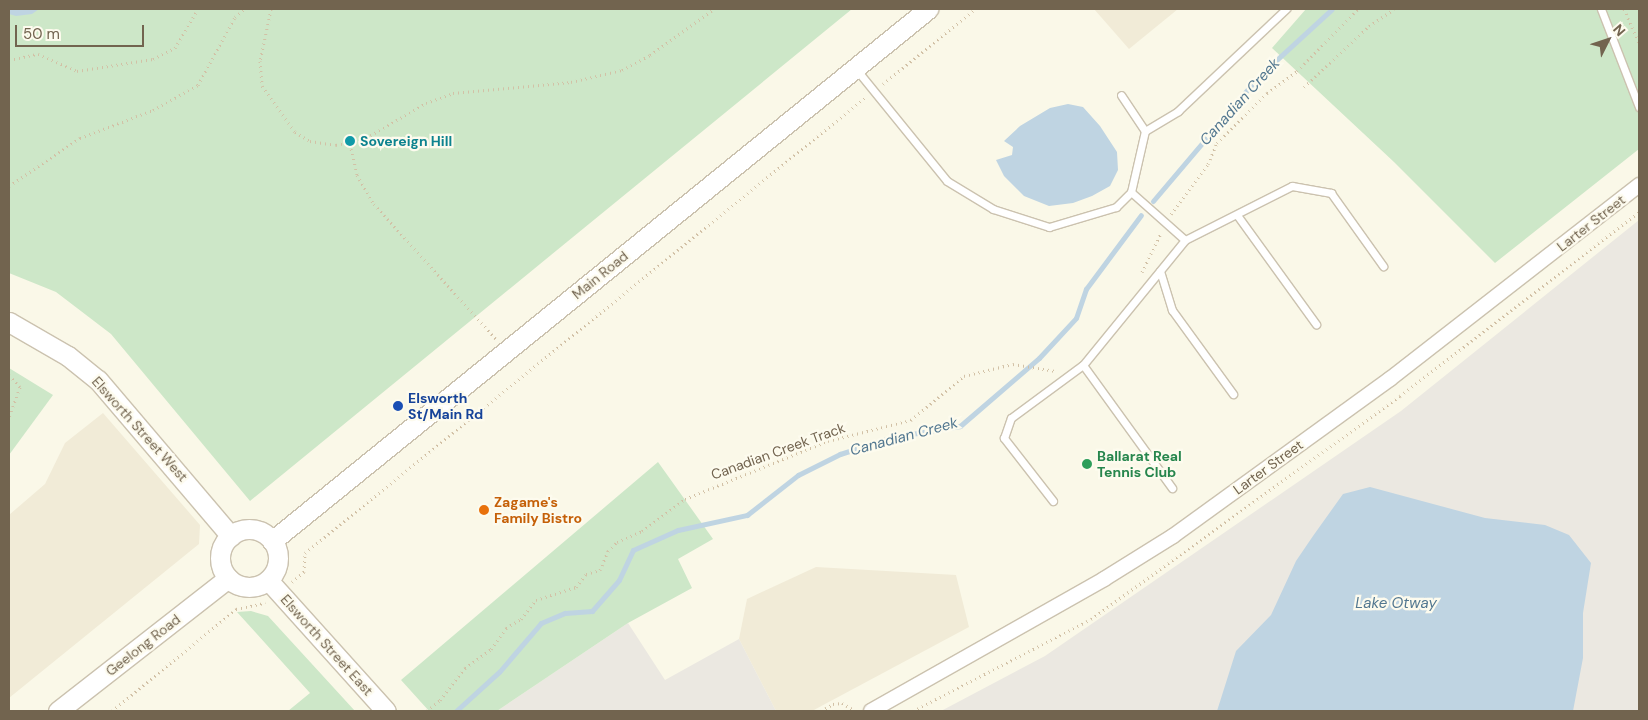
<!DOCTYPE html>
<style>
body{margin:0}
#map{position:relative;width:1648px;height:720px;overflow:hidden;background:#faf8e8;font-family:"DM Sans",sans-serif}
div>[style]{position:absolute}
.residential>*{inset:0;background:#f1ebd7}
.industrial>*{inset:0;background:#ebe8e1}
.green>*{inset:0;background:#cde7c8}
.water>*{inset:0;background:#bfd4e2}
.stream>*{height:5px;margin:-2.5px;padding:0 2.5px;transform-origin:2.5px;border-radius:2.5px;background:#bfd4e2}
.path>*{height:3px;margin-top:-1.5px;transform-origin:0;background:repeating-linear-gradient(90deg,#d2c1a6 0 1px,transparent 0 5px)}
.roads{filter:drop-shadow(1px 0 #cbc2af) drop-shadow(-1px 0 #cbc2af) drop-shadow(0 1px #cbc2af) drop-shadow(0 -1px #cbc2af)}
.lane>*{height:7px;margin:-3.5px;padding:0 3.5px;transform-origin:3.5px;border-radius:3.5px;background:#fff}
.street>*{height:14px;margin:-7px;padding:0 7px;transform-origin:7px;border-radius:7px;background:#fff}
.secondary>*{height:19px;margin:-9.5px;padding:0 9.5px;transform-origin:9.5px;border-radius:9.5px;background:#fff}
.secondary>.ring{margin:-9.5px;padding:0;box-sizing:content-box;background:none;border:19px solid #fff;border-radius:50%}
.dots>*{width:14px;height:14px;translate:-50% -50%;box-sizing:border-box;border:2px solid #fdfbee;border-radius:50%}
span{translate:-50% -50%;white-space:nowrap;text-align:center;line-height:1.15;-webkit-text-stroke:4.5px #fdfbee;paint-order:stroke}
.culture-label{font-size:14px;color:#0d838f;font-weight:700}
.left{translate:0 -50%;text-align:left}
.street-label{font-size:14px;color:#72644f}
.transit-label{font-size:14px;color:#164399;font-weight:700}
.leisure-label{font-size:14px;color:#27864d;font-weight:700}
.food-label{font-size:14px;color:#c56008;font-weight:700}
.water-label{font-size:15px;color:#527790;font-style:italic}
.frame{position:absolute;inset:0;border:10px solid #72644f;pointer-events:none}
.north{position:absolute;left:1583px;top:15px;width:50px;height:50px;-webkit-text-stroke:4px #fdfbee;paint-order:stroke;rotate:49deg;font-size:14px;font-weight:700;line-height:20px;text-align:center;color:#72644f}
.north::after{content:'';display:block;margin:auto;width:18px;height:22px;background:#72644f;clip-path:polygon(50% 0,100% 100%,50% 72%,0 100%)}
.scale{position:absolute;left:15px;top:25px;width:129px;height:22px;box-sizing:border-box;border:2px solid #72644f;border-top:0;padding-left:6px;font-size:15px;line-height:18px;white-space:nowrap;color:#72644f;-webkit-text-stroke:4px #fdfbee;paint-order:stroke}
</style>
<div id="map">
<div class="residential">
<i style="clip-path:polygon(1094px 9px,1178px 9px,1129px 49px)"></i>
<i style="clip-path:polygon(103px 413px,200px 525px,199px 544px,9px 698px,9px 515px,45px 484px,65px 443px)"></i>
<i style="clip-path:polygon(816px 567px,956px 575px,969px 627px,812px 711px,776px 711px,739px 639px,747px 599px)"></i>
</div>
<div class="industrial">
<i style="clip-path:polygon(1639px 220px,1639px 711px,941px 711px,1045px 656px,1401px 411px)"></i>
<i style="clip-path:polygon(628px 623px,665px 680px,739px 639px,776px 711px,497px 711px)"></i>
</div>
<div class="green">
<i style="clip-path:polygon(9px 9px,852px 9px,250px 501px,111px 334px,56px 292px,9px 273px)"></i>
<i style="clip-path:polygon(1306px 9px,1639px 9px,1639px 149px,1495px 263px,1394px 162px,1272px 48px)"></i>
<i style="clip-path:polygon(9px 368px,53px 395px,9px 455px)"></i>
<i style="clip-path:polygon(658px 462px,713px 539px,678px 559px,692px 588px,628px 623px,497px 711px,429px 711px,401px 680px)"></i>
<i style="clip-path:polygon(251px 611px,268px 616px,355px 711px,288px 711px,310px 693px,237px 612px)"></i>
</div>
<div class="water">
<i style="clip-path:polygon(9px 9px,39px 9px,32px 14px,16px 16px,9px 14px)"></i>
<i style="clip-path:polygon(1068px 104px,1083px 107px,1100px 126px,1117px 152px,1118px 170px,1110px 186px,1092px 196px,1073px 203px,1049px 206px,1024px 196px,1004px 176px,996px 160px,1012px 155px,1013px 147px,1004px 141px,1020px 126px,1050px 108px)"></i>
<i style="clip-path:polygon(1370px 487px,1485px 518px,1545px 525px,1569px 535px,1591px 563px,1583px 613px,1583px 658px,1573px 711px,1217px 711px,1236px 651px,1271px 615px,1296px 561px,1313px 536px,1343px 494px)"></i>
</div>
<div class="stream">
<i style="left:1153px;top:201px;width:162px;rotate:-49.7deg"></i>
<i style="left:1258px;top:77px;width:100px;rotate:-42.6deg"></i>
<i style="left:456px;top:711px;width:59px;rotate:-42.3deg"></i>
<i style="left:500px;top:671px;width:63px;rotate:-49.5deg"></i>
<i style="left:541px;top:623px;width:26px;rotate:-23deg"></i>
<i style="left:565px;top:613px;width:27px;rotate:-4deg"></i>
<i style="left:592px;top:611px;width:41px;rotate:-48.9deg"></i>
<i style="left:619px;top:580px;width:33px;rotate:-65deg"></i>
<i style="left:633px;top:550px;width:49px;rotate:-24deg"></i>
<i style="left:678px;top:530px;width:71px;rotate:-12.3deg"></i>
<i style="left:747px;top:515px;width:65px;rotate:-38.1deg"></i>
<i style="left:798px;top:475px;width:47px;rotate:-26.6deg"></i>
<i style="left:840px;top:454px;width:56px;rotate:-17.8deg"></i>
<i style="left:893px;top:437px;width:68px;rotate:-9.3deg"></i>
<i style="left:960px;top:426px;width:104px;rotate:-40.7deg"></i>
<i style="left:1039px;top:358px;width:54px;rotate:-47.2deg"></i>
<i style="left:1076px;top:318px;width:31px;rotate:-71deg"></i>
<i style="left:1086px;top:289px;width:92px;rotate:-53.4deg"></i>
</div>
<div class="path">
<i style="left:271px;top:9px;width:53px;rotate:101.9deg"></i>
<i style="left:260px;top:61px;width:25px;rotate:85deg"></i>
<i style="left:262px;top:86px;width:57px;rotate:54.3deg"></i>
<i style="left:295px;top:132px;width:17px;rotate:31deg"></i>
<i style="left:310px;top:141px;width:26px;rotate:9deg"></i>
<i style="left:336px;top:145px;width:31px;rotate:-13deg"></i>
<i style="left:366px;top:138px;width:69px;rotate:-30.3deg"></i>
<i style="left:426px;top:103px;width:29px;rotate:-20deg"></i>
<i style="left:453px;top:93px;width:119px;rotate:-5.3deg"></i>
<i style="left:571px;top:82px;width:52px;rotate:-13.2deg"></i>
<i style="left:622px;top:70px;width:32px;rotate:-28deg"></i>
<i style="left:650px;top:55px;width:79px;rotate:-35.7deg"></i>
<i style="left:1624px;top:9px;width:37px;rotate:66deg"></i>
<i style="left:9px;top:60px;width:30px;rotate:-12deg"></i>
<i style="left:38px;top:54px;width:43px;rotate:23.6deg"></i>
<i style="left:77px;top:71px;width:77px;rotate:-9deg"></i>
<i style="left:153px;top:59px;width:25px;rotate:-27deg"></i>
<i style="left:175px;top:48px;width:45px;rotate:-59.5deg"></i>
<i style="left:883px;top:84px;width:119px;rotate:-39.2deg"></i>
<i style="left:1304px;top:87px;width:89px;rotate:-43.2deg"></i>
<i style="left:1369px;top:26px;width:30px;rotate:-34deg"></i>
<i style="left:350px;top:144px;width:32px;rotate:77deg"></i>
<i style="left:357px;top:175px;width:34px;rotate:60deg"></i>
<i style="left:374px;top:204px;width:182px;rotate:47.9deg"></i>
<i style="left:9px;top:186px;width:86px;rotate:-34.1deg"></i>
<i style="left:80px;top:138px;width:78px;rotate:-21deg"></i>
<i style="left:153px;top:110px;width:51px;rotate:-29.1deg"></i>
<i style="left:198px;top:85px;width:77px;rotate:-61.4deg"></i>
<i style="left:235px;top:17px;width:13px;rotate:-39deg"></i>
<i style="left:1171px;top:214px;width:62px;rotate:-53.5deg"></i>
<i style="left:1208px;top:164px;width:23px;rotate:-67deg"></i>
<i style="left:1217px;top:143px;width:71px;rotate:-45deg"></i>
<i style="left:1267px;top:93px;width:37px;rotate:-36deg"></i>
<i style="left:1297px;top:71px;width:87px;rotate:-45.5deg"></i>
<i style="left:1142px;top:272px;width:43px;rotate:-64deg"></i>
<i style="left:9px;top:375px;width:16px;rotate:47deg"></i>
<i style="left:20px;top:387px;width:32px;rotate:110deg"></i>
<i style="left:292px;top:582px;width:16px;rotate:-40deg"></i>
<i style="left:304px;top:572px;width:19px;rotate:-87deg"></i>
<i style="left:305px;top:553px;width:723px;rotate:-39.11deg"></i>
<i style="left:112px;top:711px;width:161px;rotate:-39.4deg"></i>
<i style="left:236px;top:609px;width:30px;rotate:-12deg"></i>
<i style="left:427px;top:711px;width:17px;rotate:-40deg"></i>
<i style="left:440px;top:700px;width:41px;rotate:-52deg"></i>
<i style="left:465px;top:668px;width:32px;rotate:-36deg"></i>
<i style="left:491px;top:649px;width:26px;rotate:-54deg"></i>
<i style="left:506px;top:628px;width:17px;rotate:-31deg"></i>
<i style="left:521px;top:619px;width:24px;rotate:-52deg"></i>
<i style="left:536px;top:600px;width:42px;rotate:-18deg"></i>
<i style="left:576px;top:587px;width:16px;rotate:-52deg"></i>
<i style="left:586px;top:574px;width:15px;rotate:-16deg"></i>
<i style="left:600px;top:570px;width:21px;rotate:-67deg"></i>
<i style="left:608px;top:551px;width:13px;rotate:-45deg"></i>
<i style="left:617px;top:542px;width:27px;rotate:-24deg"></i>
<i style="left:642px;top:531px;width:54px;rotate:-36.7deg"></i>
<i style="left:685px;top:499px;width:154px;rotate:-22.1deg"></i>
<i style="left:828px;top:441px;width:86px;rotate:-14.2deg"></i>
<i style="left:911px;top:420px;width:69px;rotate:-39.7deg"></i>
<i style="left:964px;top:376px;width:50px;rotate:-13.8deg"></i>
<i style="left:1013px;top:364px;width:43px;rotate:9.5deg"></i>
<i style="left:821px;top:711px;width:14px;rotate:-30deg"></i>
<i style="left:833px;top:704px;width:9px;rotate:-6deg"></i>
<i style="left:842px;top:703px;width:16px;rotate:30deg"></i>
<i style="left:913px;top:711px;width:200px;rotate:-27.3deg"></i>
<i style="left:1091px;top:619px;width:381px;rotate:-35.8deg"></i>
<i style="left:1400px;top:396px;width:302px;rotate:-37.6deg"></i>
</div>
<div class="roads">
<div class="lane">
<i style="left:1601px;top:9px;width:105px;rotate:68.8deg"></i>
<i style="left:856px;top:69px;width:144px;rotate:50.9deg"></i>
<i style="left:947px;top:181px;width:54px;rotate:31.3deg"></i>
<i style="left:993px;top:209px;width:59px;rotate:17.8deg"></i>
<i style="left:1049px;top:227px;width:70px;rotate:-16.6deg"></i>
<i style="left:1116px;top:207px;width:21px;rotate:-45deg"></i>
<i style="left:1131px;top:192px;width:63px;rotate:-77.1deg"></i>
<i style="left:1145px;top:131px;width:43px;rotate:-123.7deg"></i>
<i style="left:1145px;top:131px;width:39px;rotate:-31deg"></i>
<i style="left:1178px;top:111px;width:149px;rotate:-43.4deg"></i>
<i style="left:1131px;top:192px;width:72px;rotate:41.6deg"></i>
<i style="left:1185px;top:240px;width:161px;rotate:129.2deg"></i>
<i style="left:1083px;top:365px;width:152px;rotate:54.1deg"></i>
<i style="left:1237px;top:215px;width:135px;rotate:54.1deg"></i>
<i style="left:1185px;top:240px;width:120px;rotate:-26.8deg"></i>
<i style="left:1292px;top:186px;width:40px;rotate:10deg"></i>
<i style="left:1331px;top:193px;width:90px;rotate:54.5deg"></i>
<i style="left:1160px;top:271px;width:41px;rotate:72.9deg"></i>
<i style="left:1172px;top:310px;width:104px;rotate:54deg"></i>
<i style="left:1053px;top:501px;width:80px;rotate:-127.9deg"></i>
<i style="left:1004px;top:438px;width:21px;rotate:-71deg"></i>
<i style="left:1011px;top:418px;width:89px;rotate:-36.4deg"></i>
</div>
<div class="street">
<i style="left:871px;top:711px;width:268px;rotate:-29.5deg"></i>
<i style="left:1104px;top:579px;width:81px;rotate:-31.9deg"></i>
<i style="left:1173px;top:536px;width:268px;rotate:-35.9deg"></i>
<i style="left:1390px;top:379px;width:316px;rotate:-37.9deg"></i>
</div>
<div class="secondary">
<i style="left:9px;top:322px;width:68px;rotate:30deg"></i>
<i style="left:68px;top:356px;width:38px;rotate:39deg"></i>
<i style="left:98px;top:380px;width:205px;rotate:49.6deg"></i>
<i class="ring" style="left:220px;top:529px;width:39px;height:39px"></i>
<i style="left:272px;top:541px;width:845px;rotate:-39.04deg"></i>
<i style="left:268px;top:580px;width:176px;rotate:48deg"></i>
<i style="left:58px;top:711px;width:216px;rotate:-38deg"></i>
</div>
</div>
<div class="dots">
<i style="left:350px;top:141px;background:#0f9aa8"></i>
<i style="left:398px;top:406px;background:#1a4fb4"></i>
<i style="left:1087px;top:464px;background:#2e9e5b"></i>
<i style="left:484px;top:510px;background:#e8710a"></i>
</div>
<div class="culture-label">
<span class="left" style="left:360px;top:141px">Sovereign Hill</span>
</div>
<div class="street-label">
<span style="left:1591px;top:223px;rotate:-38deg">Larter Street</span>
<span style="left:600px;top:275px;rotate:-39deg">Main Road</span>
<span style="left:140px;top:429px;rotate:48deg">Elsworth Street West</span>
<span style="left:778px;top:451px;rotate:-20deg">Canadian Creek Track</span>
<span style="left:1268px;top:467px;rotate:-36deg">Larter Street</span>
<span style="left:143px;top:645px;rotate:-38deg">Geelong Road</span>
<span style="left:327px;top:645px;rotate:48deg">Elsworth Street East</span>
</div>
<div class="transit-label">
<span class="left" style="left:408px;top:406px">Elsworth<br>St/Main Rd</span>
</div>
<div class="leisure-label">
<span class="left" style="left:1097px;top:464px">Ballarat Real<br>Tennis Club</span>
</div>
<div class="food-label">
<span class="left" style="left:494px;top:510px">Zagame's<br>Family Bistro</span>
</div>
<div class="water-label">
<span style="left:1240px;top:102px;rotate:-48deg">Canadian Creek</span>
<span style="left:904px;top:437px;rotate:-15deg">Canadian Creek</span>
<span style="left:1396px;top:604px">Lake Otway</span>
</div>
<div class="frame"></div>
<div class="north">N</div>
<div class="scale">50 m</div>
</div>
